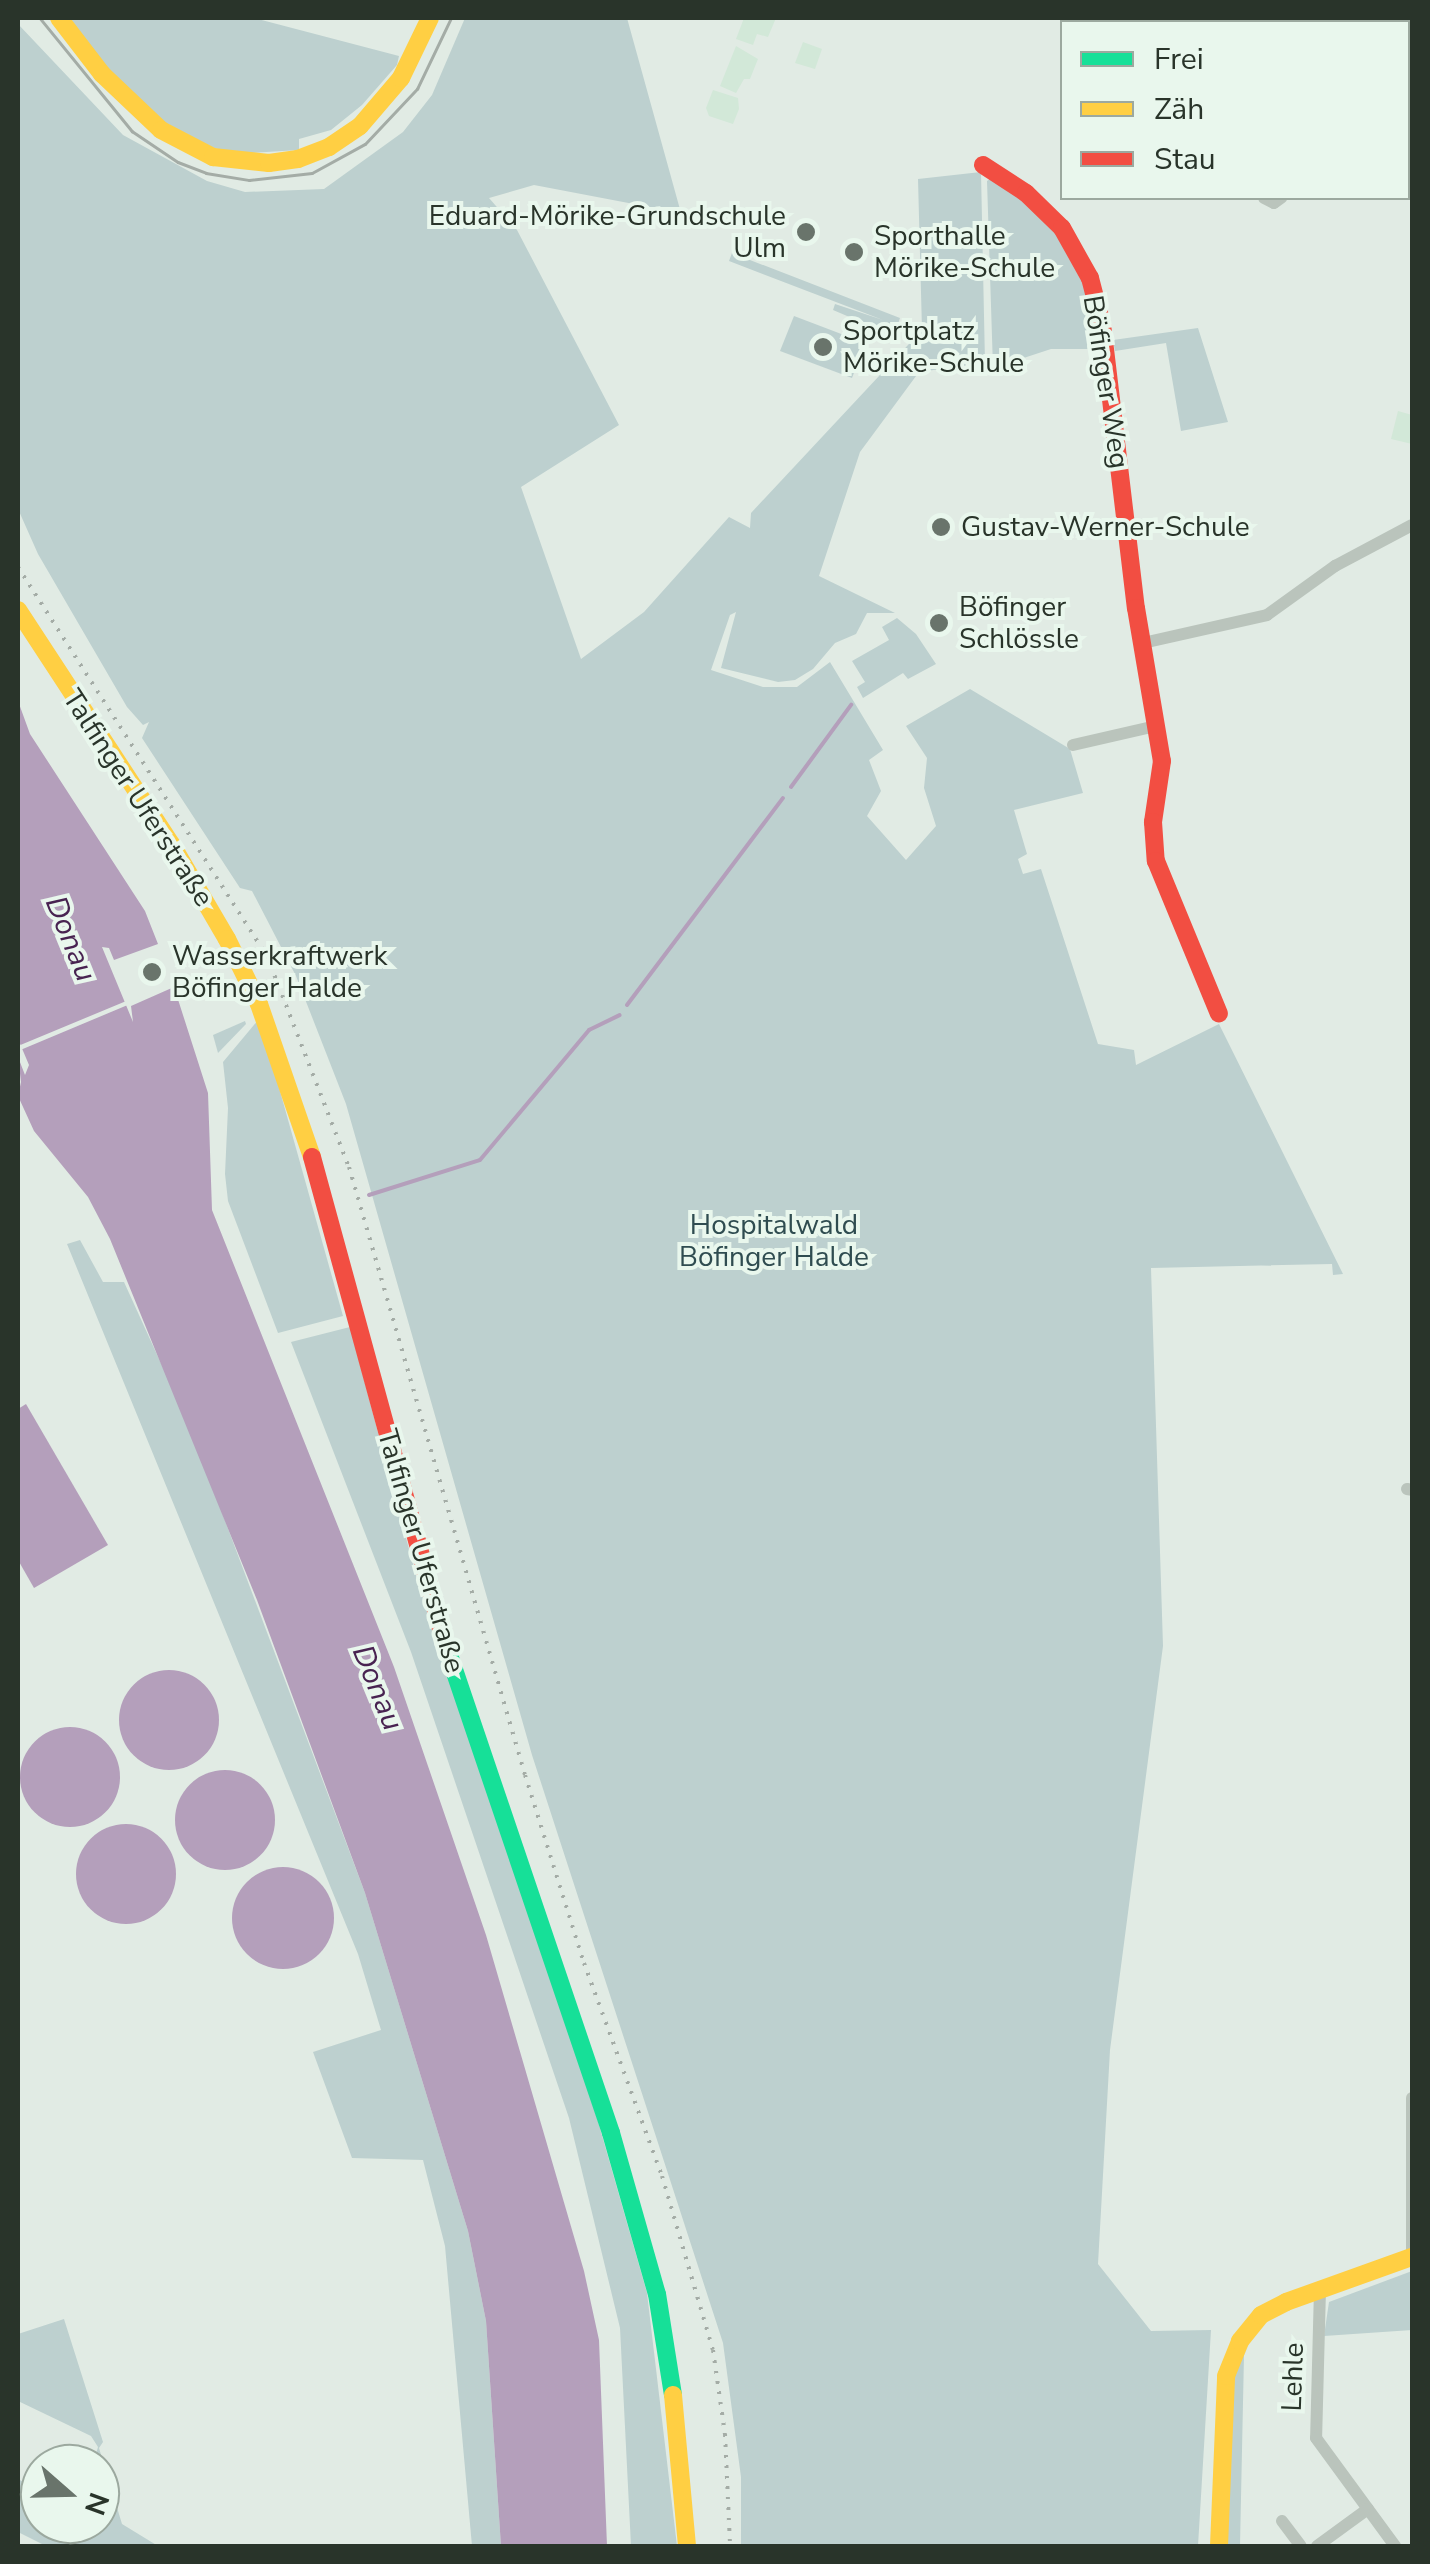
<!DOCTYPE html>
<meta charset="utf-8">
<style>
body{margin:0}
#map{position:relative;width:1430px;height:2564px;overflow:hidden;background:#e1ebe4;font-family:"Nunito Sans",sans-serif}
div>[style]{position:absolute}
.green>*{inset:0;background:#bdd0cf}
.plaza>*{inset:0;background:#d2e8d8}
.water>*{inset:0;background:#b49fbb}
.round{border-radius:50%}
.pier>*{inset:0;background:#e1ebe4}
.stream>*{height:4px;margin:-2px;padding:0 2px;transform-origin:2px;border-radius:2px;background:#b49fbb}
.street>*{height:12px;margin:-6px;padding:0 6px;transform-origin:6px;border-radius:6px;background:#bac4bc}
.fast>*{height:18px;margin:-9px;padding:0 9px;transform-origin:9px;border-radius:9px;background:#16e098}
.slow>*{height:18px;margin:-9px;padding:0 9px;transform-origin:9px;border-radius:9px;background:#ffcf43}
.jam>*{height:18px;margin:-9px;padding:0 9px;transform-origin:9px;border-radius:9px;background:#f24e42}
.tram>*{height:2.5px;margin:-1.25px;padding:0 1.25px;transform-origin:1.25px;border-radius:1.25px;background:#a4aca6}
.rail>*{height:4px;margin-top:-2px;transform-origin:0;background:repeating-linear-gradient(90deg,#a4aca6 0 2.5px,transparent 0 10.5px)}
.dots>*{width:28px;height:28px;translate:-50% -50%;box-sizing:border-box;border:5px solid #e9f7ed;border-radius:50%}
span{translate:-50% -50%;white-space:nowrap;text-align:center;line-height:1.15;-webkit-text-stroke:8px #e9f7ed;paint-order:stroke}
.poi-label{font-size:28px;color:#29342a}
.right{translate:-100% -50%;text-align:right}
.left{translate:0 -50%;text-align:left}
.street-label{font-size:28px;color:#29342a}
.park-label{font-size:28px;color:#2f4c50}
.water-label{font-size:30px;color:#482351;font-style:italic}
.frame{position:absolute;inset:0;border:20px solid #29342a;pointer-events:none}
.legend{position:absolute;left:1060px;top:20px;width:350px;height:180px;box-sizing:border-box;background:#e9f7ed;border:2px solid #9ca99f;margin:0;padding:12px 18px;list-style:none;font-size:30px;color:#29342a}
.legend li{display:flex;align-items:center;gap:20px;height:50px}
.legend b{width:50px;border:2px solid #9ca99f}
.north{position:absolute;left:20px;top:2444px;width:100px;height:100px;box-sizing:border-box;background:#e9f7ed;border:2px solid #9ca99f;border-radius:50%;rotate:110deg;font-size:28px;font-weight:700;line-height:40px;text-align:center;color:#29342a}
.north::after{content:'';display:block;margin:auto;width:35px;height:45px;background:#69746b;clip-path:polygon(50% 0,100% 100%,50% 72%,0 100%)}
</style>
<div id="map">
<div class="green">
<i style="clip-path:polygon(70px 18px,254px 18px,399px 56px,397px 65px,362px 105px,331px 130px,299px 139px,299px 150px,235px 154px,211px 147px,166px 123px,105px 66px)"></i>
<i style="clip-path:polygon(465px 18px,627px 18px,681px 213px,534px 185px,489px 198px,517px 230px,619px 425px,521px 487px,581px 659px,644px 612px,729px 517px,750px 528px,751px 513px,922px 330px,918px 179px,981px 172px,985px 363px,919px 372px,860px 452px,819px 576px,895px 613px,867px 613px,856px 634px,835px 643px,813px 669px,795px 680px,778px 682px,721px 668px,736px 612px,730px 615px,711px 670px,763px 687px,797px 687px,830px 662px,883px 750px,869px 760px,881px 791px,867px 816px,906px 860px,936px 826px,924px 788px,927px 758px,906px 726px,970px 689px,1070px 749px,1083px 793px,1014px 810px,1027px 854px,1018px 859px,1023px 874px,1041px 869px,1098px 1044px,1134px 1050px,1136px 1065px,1219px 1024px,1343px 1274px,1333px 1275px,1332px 1264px,1151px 1268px,1163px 1646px,1110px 2050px,1098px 2264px,1151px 2331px,1211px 2330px,1198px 2546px,741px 2546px,741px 2477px,723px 2343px,532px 1755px,346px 1104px,296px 976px,252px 891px,240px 888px,142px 738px,149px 722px,143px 725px,127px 707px,38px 554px,18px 509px,18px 24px,123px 135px,207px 181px,245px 192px,324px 189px,403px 132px,432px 95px)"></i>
<i style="clip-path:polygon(993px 177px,1029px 202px,1060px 235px,1087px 288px,1100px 349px,1051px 349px,993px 368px,987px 181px)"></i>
<i style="clip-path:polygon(732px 253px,900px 318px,894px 336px,833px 310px,835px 304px,883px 320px,729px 261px)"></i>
<i style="clip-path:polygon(794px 316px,865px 343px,852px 378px,780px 351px)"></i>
<i style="clip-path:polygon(1198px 328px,1228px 422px,1181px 431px,1166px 343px,1115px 351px,1113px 340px)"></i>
<i style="clip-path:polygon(897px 618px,916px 634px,936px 664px,908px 679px,903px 673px,863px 698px,857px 687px,865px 682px,852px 661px,889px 640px,882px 627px)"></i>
<i style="clip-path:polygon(259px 1019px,285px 1080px,278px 1084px,343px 1316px,278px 1333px,228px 1201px,225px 1174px,228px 1108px,223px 1062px)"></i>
<i style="clip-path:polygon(245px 1021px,246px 1024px,218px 1053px,213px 1035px)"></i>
<i style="clip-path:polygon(80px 1240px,103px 1282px,124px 1282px,189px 1425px,365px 1893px,468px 2231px,486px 2321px,501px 2546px,472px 2546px,445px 2246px,423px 2160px,352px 2158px,313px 2052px,381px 2030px,358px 1954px,67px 1244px)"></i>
<i style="clip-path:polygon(350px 1327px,418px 1583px,597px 2118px,647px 2293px,677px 2546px,631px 2546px,620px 2328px,569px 2118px,411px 1652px,291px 1342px)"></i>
<i style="clip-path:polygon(1412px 2271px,1412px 2330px,1324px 2336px,1329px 2302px)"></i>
<i style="clip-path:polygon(64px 2319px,103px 2442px,99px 2448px,122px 2524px,158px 2546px,46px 2546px,18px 2532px,18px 2479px,40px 2491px,40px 2524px,100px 2524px,100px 2464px,93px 2464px,98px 2447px,91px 2436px,18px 2401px,18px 2334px)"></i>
<i style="clip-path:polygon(1250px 2342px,1244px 2355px,1240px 2546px,1226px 2546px,1232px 2379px)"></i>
</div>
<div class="plaza">
<i style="clip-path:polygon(744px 18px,776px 18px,768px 37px,757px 34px,753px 45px,736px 39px)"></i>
<i style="clip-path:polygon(803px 42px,822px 49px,815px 69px,795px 63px)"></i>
<i style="clip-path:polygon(736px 46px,758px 59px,750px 79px,744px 79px,736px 93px,720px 86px)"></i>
<i style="clip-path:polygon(713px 90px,738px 98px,739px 109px,733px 124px,709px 116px,706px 108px)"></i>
<i style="clip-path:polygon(1398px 411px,1412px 415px,1412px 444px,1391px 439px)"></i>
</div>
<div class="water">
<i style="clip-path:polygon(18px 701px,30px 734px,145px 911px,158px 944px,114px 960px,109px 948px,102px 947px,133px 1022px,131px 1006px,174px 987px,208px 1093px,212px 1210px,394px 1667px,486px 1935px,584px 2271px,599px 2340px,607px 2546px,501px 2546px,486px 2321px,468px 2231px,365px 1893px,257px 1600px,110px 1239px,88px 1197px,34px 1131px,18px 1096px,21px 1082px,18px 1057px,25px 1075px,29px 1065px,18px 1039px)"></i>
<i style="clip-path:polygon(26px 1404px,108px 1545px,34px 1588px,18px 1560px,18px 1409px)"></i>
<i class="round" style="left:119px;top:1670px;width:100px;height:100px"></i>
<i class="round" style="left:20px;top:1727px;width:100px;height:100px"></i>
<i class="round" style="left:175px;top:1770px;width:100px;height:100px"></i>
<i class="round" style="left:76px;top:1824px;width:100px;height:100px"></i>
<i class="round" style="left:232px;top:1867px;width:102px;height:102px"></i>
</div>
<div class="pier">
<i style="clip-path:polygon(172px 982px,180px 988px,173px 986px,18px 1051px,18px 1046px)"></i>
</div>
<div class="stream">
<i style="left:791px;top:787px;width:102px;rotate:-53.8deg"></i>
<i style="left:627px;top:1005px;width:259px;rotate:-53deg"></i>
<i style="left:369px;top:1195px;width:116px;rotate:-17.5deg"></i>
<i style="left:480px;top:1160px;width:170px;rotate:-50deg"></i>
<i style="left:589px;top:1030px;width:34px;rotate:-26deg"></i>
</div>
<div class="street">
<i style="left:1291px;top:22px;width:4px;rotate:-63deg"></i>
<i style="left:1264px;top:198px;width:11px;rotate:27deg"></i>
<i style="left:1274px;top:203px;width:9px;rotate:-36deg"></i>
<i style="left:1143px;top:643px;width:127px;rotate:-12.7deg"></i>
<i style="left:1267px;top:615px;width:84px;rotate:-35.8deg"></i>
<i style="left:1335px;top:566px;width:87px;rotate:-28deg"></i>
<i style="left:1073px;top:745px;width:85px;rotate:-12.9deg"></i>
<i style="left:1407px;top:1489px;width:5px;rotate:11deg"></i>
<i style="left:1412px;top:2098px;width:156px;rotate:90deg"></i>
<i style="left:1320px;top:2289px;width:149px;rotate:91.5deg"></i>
<i style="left:1316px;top:2438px;width:134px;rotate:53.8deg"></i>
<i style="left:1282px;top:2521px;width:31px;rotate:53deg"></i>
<i style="left:1317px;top:2546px;width:63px;rotate:-36deg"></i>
</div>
<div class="fast">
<i style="left:445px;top:1643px;width:517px;rotate:71.28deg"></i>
<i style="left:611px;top:2133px;width:167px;rotate:74.1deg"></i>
<i style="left:657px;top:2294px;width:102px;rotate:81deg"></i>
</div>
<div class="slow">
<i style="left:59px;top:18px;width:71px;rotate:52.5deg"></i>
<i style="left:102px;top:74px;width:81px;rotate:43.5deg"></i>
<i style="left:161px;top:130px;width:59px;rotate:27.4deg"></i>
<i style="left:213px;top:157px;width:56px;rotate:6.1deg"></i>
<i style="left:269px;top:163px;width:29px;rotate:-8deg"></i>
<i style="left:298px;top:159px;width:33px;rotate:-21deg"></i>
<i style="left:329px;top:147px;width:37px;rotate:-34deg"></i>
<i style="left:360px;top:126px;width:63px;rotate:-49.5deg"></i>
<i style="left:401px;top:78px;width:67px;rotate:-64.2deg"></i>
<i style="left:18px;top:610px;width:281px;rotate:56.8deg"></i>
<i style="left:172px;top:845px;width:109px;rotate:59.7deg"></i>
<i style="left:227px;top:939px;width:72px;rotate:63.8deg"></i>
<i style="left:259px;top:1004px;width:162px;rotate:70.9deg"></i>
<i style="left:673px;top:2395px;width:152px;rotate:84.7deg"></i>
<i style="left:1219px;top:2546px;width:170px;rotate:-87.6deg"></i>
<i style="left:1226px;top:2376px;width:38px;rotate:-68deg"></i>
<i style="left:1240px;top:2341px;width:33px;rotate:-51deg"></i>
<i style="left:1261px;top:2315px;width:28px;rotate:-27deg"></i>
<i style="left:1286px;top:2302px;width:134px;rotate:-19.7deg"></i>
</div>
<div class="jam">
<i style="left:983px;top:165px;width:51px;rotate:33.1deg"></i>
<i style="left:1026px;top:193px;width:50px;rotate:44.2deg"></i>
<i style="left:1062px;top:228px;width:57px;rotate:60.8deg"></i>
<i style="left:1090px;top:278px;width:48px;rotate:75.4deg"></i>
<i style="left:1102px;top:324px;width:286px;rotate:83.2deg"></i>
<i style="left:1136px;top:608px;width:155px;rotate:80.4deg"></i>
<i style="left:1162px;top:761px;width:62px;rotate:98.4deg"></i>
<i style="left:1153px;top:822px;width:39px;rotate:86deg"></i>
<i style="left:1156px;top:861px;width:165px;rotate:67.6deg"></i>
<i style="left:312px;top:1157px;width:504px;rotate:74.7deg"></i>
</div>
<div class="tram">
<i style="left:40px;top:18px;width:146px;rotate:50.8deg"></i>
<i style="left:132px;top:131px;width:55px;rotate:34deg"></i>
<i style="left:178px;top:162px;width:30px;rotate:21deg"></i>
<i style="left:206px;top:173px;width:44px;rotate:9.2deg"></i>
<i style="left:249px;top:180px;width:63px;rotate:-6.3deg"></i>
<i style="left:312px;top:173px;width:60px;rotate:-28.7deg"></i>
<i style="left:365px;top:144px;width:76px;rotate:-46.6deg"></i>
<i style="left:417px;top:89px;width:79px;rotate:-64.4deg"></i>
</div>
<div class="rail">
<i style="left:18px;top:567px;width:462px;rotate:57.4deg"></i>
<i style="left:267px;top:956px;width:226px;rotate:68.8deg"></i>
<i style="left:349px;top:1167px;width:633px;rotate:73.86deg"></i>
<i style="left:525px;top:1775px;width:197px;rotate:72.6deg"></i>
<i style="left:584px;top:1963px;width:227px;rotate:69.9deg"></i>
<i style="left:662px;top:2176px;width:181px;rotate:73.7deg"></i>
<i style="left:713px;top:2350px;width:85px;rotate:81.9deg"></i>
<i style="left:725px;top:2434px;width:112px;rotate:87.4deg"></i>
</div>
<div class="dots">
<i style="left:806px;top:232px;background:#69746b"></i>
<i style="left:854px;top:252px;background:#69746b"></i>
<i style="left:823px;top:347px;background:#69746b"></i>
<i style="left:941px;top:527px;background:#69746b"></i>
<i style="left:939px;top:623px;background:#69746b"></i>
<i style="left:152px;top:972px;background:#69746b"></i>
</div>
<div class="poi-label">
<span class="right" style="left:786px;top:232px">Eduard-Mörike-Grundschule<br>Ulm</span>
<span class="left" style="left:874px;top:252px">Sporthalle<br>Mörike-Schule</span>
<span class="left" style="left:843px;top:347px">Sportplatz<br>Mörike-Schule</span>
<span class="left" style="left:961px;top:527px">Gustav-Werner-Schule</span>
<span class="left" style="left:959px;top:623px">Böfinger<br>Schlössle</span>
<span class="left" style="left:172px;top:972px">Wasserkraftwerk<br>Böfinger Halde</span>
</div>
<div class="street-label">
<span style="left:1106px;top:382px;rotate:81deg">Böfinger Weg</span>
<span style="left:138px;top:798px;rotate:57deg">Talfinger Uferstraße</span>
<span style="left:421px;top:1551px;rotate:74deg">Talfinger Uferstraße</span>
<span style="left:1293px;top:2377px;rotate:-88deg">Lehle</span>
</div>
<div class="park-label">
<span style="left:774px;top:1241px">Hospitalwald<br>Böfinger Halde</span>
</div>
<div class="water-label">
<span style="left:70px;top:939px;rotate:68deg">Donau</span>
<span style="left:377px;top:1688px;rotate:68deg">Donau</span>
</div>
<div class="frame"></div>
<ul class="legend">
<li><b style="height:12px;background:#16e098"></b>Frei</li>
<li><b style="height:12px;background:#ffcf43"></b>Zäh</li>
<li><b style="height:12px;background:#f24e42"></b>Stau</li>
</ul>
<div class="north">N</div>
</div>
